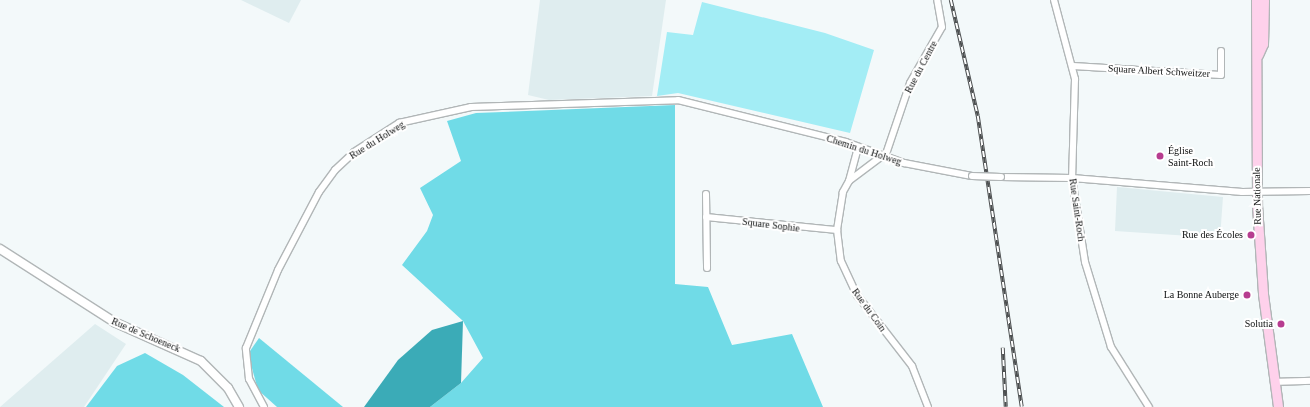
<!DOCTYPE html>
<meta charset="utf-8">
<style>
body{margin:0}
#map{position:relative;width:1310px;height:407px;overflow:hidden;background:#f3f9fa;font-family:Georgia,serif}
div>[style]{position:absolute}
.built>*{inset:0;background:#dfedef}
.green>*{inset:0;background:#a3edf5}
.forest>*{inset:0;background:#70dbe7}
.water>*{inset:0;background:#3babb7}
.roads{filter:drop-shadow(1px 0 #b1b6b7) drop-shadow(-1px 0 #b1b6b7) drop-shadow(0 1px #b1b6b7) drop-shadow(0 -1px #b1b6b7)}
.minor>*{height:6px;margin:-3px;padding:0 3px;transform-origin:3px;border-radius:3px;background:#fff}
.secondary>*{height:8px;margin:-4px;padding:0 4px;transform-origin:4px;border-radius:4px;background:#fff}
.primary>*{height:9px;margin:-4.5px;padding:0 4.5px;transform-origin:4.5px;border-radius:4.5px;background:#fed1eb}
.rail>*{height:3.5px;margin-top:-1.75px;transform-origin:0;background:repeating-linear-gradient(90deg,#fff 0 6px,#4c4f50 0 12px);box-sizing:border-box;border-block:1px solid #4c4f50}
.bridges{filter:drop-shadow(1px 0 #b1b6b7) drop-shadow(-1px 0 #b1b6b7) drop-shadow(0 1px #b1b6b7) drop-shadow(0 -1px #b1b6b7)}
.minor-bridge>*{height:6px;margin:-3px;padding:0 3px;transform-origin:3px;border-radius:3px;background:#fff}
.dots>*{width:11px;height:11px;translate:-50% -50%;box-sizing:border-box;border:2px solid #fff;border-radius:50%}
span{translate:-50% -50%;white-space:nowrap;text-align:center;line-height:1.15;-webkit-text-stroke:4px #fff;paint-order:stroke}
.street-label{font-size:10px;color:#0d0f0f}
.poi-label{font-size:10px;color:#0d0f0f}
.left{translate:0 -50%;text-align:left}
.right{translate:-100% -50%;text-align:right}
</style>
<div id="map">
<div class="built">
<i style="clip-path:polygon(241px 0,301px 0,289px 23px)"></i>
<i style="clip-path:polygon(540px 0,666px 0,652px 96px,549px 100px,528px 95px)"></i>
<i style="clip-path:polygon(1117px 187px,1223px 197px,1220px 238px,1115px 231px)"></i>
<i style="clip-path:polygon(95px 324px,126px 344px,84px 407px,0 407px)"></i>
</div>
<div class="green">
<i style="clip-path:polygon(702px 2px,825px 33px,874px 50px,850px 133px,678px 93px,657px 96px,667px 32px,693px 35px)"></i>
</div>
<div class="forest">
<i style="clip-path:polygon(675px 105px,675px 284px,708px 287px,732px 345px,792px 334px,823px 407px,430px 407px,461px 383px,483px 358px,463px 321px,402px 265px,427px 231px,433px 215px,420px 188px,461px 161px,447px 121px,476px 113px)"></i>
<i style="clip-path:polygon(259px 338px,343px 407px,277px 407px,258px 390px,248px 354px)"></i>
<i style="clip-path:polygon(145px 353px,183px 375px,224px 407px,86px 407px,117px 366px)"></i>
</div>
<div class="water">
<i style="clip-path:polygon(463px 321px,461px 383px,430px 407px,364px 407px,398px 360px,432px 330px)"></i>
</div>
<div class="roads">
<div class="minor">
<i style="left:1054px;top:0;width:82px;rotate:75.1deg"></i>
<i style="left:1075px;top:79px;width:99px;rotate:91.7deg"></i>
<i style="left:1072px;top:178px;width:85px;rotate:81.2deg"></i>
<i style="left:1085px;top:262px;width:89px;rotate:73deg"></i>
<i style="left:1111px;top:347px;width:71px;rotate:57.7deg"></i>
<i style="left:1073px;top:66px;width:148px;rotate:3.5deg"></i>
<i style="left:1221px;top:75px;width:24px;rotate:-90deg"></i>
<i style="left:882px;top:156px;width:41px;rotate:142.9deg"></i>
<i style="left:849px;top:181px;width:13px;rotate:119deg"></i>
<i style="left:843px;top:192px;width:38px;rotate:99deg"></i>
<i style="left:837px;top:230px;width:31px;rotate:83deg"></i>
<i style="left:841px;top:261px;width:38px;rotate:65deg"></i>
<i style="left:857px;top:295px;width:90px;rotate:52.2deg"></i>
<i style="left:912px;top:366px;width:44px;rotate:68.7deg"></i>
<i style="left:885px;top:157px;width:78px;rotate:-71.3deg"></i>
<i style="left:910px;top:83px;width:64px;rotate:-60.3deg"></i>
<i style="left:942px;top:27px;width:27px;rotate:-100deg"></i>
<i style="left:1001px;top:177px;width:71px;rotate:0.8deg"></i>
<i style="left:1072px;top:178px;width:171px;rotate:4.7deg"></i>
<i style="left:1242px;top:192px;width:68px;rotate:-0.8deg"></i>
<i style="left:849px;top:181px;width:35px;rotate:-75deg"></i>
<i style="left:706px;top:194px;width:74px;rotate:89.2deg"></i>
<i style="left:706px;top:217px;width:132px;rotate:5.7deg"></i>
<i style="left:1274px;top:382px;width:36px;rotate:-2deg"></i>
<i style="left:264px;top:407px;width:32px;rotate:-118deg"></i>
<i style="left:249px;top:379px;width:31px;rotate:-96deg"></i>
<i style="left:246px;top:348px;width:84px;rotate:-67.7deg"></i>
<i style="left:278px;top:270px;width:88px;rotate:-62.3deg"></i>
<i style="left:319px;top:192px;width:27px;rotate:-54deg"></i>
<i style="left:335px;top:170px;width:26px;rotate:-43deg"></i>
<i style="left:354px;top:152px;width:54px;rotate:-32.8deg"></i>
<i style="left:399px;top:123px;width:74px;rotate:-12.5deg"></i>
<i style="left:471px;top:107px;width:207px;rotate:-1.9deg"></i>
<i style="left:678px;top:100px;width:173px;rotate:14deg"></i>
<i style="left:846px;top:142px;width:62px;rotate:19.9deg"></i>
<i style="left:904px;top:163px;width:69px;rotate:10.8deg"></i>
</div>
<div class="secondary">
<i style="left:0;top:249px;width:135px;rotate:32.6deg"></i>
<i style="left:114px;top:322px;width:95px;rotate:24.1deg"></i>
<i style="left:201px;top:361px;width:38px;rotate:45deg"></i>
<i style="left:228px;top:388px;width:22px;rotate:60deg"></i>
</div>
<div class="primary">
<i style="left:1256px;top:0;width:205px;rotate:89.7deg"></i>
<i style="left:1257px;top:205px;width:89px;rotate:86.1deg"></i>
<i style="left:1263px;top:294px;width:114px;rotate:82.4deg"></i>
<i style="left:1258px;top:55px;width:12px;rotate:-66deg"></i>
<i style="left:1263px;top:44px;width:44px;rotate:-88.7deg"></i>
</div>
</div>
<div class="rail">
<i style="left:951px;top:0;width:119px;rotate:76.9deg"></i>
<i style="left:978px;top:116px;width:294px;rotate:81.4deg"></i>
<i style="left:1003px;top:348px;width:59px;rotate:87.1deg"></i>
</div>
<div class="bridges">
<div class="minor-bridge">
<i style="left:972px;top:176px;width:29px;rotate:2deg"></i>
</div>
</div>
<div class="dots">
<i style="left:1160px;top:156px;background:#b73d90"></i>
<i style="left:1251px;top:235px;background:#b73d90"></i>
<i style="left:1247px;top:295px;background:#b73d90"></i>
<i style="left:1281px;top:324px;background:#b73d90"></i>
</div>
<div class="street-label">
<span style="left:921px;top:67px;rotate:-62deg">Rue du Centre</span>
<span style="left:1159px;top:71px;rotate:3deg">Square Albert Schweitzer</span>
<span style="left:377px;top:140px;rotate:-32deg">Rue du Holweg</span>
<span style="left:864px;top:150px;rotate:18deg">Chemin du Holweg</span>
<span style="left:1257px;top:196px;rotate:-91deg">Rue Nationale</span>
<span style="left:1077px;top:210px;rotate:82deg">Rue Saint-Roch</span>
<span style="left:771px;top:225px;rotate:7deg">Square Sophie</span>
<span style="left:869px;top:310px;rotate:54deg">Rue du Coin</span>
<span style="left:146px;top:335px;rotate:23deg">Rue de Schoeneck</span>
</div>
<div class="poi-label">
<span class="left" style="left:1168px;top:156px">Église<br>Saint-Roch</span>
<span class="right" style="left:1243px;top:235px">Rue des Écoles</span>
<span class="right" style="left:1239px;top:295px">La Bonne Auberge</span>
<span class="right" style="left:1273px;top:324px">Solutia</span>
</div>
</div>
